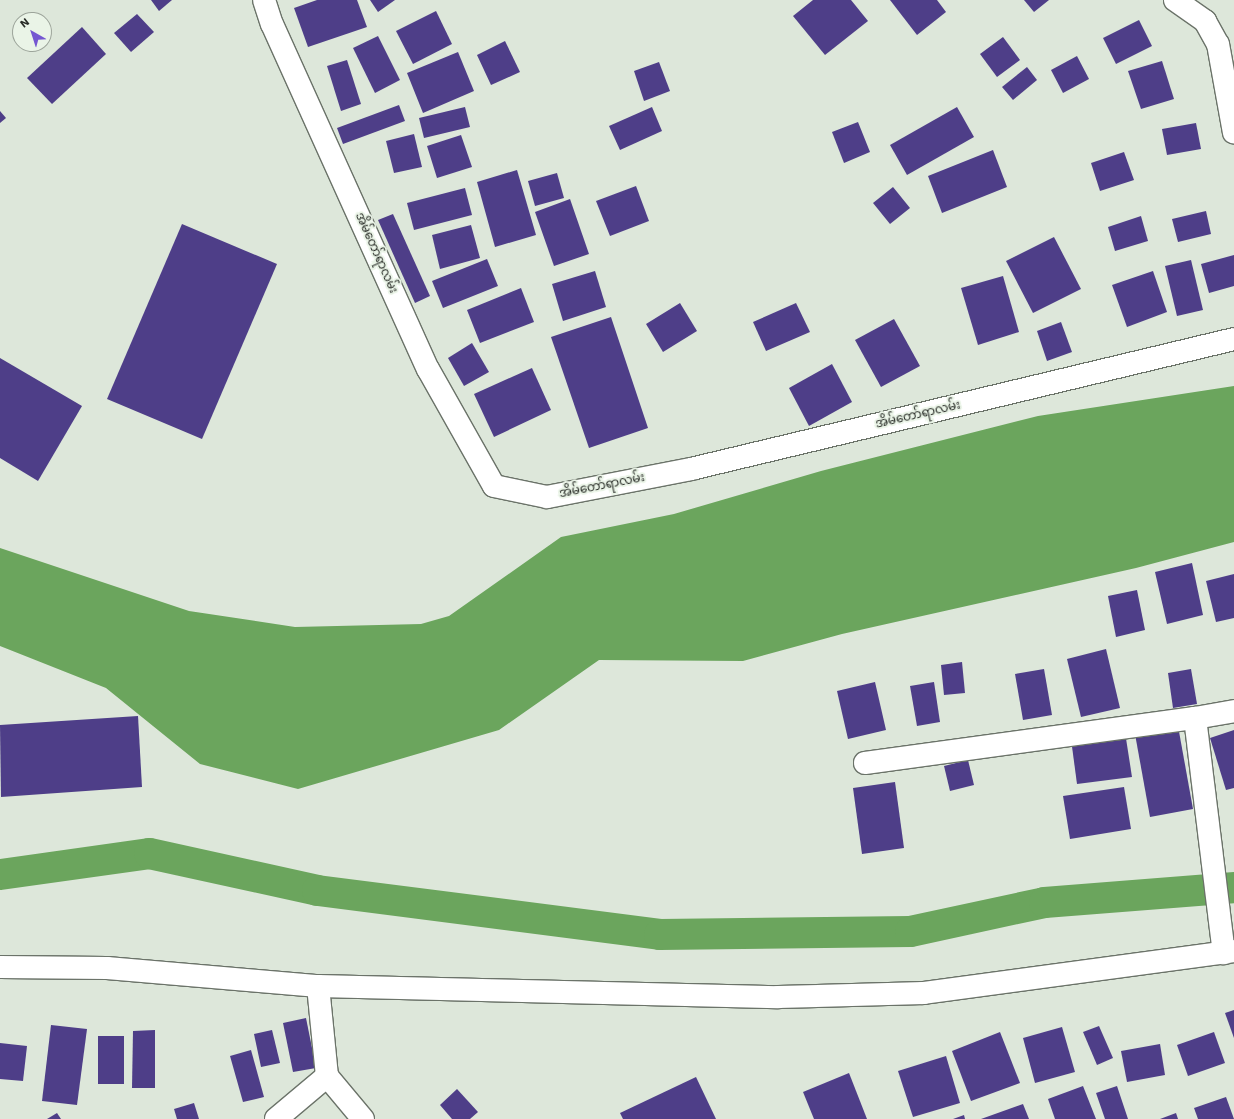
<!DOCTYPE html>
<meta charset="utf-8">
<style>
body{margin:0}
#map{position:relative;width:1234px;height:1119px;overflow:hidden;background:#dde7da;font-family:"Work Sans","Noto Sans Myanmar",sans-serif}
div>[style]{position:absolute}
.water>*{inset:0;background:#6ba55d}
.canal>*{height:31px;margin:-15.5px;padding:0 15.5px;transform-origin:15.5px;border-radius:15.5px;background:#6ba55d}
.building>*{inset:0;background:#4e3e88}
.roads{filter:drop-shadow(1px 0 #6b7369) drop-shadow(-1px 0 #6b7369) drop-shadow(0 1px #6b7369) drop-shadow(0 -1px #6b7369)}
.minor>*{height:22px;margin:-11px;padding:0 11px;transform-origin:11px;border-radius:11px;background:#fff}
.tertiary>*{height:22px;margin:-11px;padding:0 11px;transform-origin:11px;border-radius:11px;background:#fff}
span{translate:-50% -50%;white-space:nowrap;text-align:center;line-height:1.15;-webkit-text-stroke:4px #eaf4e7;paint-order:stroke}
.street-label{font-size:12px;color:#282c27}
.north{position:absolute;left:12px;top:12px;width:40px;height:40px;box-sizing:border-box;background:#eaf4e7;border:1px solid #9ca49a;border-radius:50%;rotate:321deg;font-size:11px;font-weight:700;line-height:16px;text-align:center;color:#282c27}
.north::after{content:'';display:block;margin:auto;width:14px;height:18px;background:#7557d1;clip-path:polygon(50% 0,100% 100%,50% 72%,0 100%)}
</style>
<div id="map">
<div class="water">
<i style="clip-path:polygon(1234px 386px,1234px 542px,1136px 568px,842px 634px,743px 661px,599px 660px,499px 730px,298px 789px,200px 764px,106px 688px,0 646px,0 548px,189px 611px,295px 627px,421px 624px,449px 616px,561px 537px,674px 514px,821px 471px,1038px 416px)"></i>
</div>
<div class="canal">
<i style="left:0;top:874px;width:150px;rotate:-8deg"></i>
<i style="left:149px;top:853px;width:172px;rotate:12.4deg"></i>
<i style="left:317px;top:890px;width:345px;rotate:7.3deg"></i>
<i style="left:659px;top:934px;width:251px;rotate:-0.7deg"></i>
<i style="left:910px;top:931px;width:137px;rotate:-12.2deg"></i>
<i style="left:1044px;top:902px;width:191px;rotate:-4.5deg"></i>
</div>
<div class="building">
<i style="clip-path:polygon(151px 0,172px 0,159px 11px)"></i>
<i style="clip-path:polygon(317px 0,357px 0,367px 27px,308px 47px,294px 8px)"></i>
<i style="clip-path:polygon(370px 0,395px 0,378px 12px)"></i>
<i style="clip-path:polygon(813px 0,851px 0,868px 21px,825px 55px,793px 16px)"></i>
<i style="clip-path:polygon(890px 0,937px 0,946px 12px,917px 35px)"></i>
<i style="clip-path:polygon(1024px 0,1049px 0,1034px 12px)"></i>
<i style="clip-path:polygon(436px 11px,452px 44px,413px 64px,396px 31px)"></i>
<i style="clip-path:polygon(137px 14px,154px 32px,131px 52px,114px 33px)"></i>
<i style="clip-path:polygon(1139px 20px,1152px 46px,1116px 64px,1103px 38px)"></i>
<i style="clip-path:polygon(82px 27px,106px 54px,52px 104px,27px 78px)"></i>
<i style="clip-path:polygon(378px 36px,400px 80px,375px 93px,353px 48px)"></i>
<i style="clip-path:polygon(1003px 37px,1020px 60px,997px 77px,980px 54px)"></i>
<i style="clip-path:polygon(505px 41px,520px 72px,491px 85px,477px 55px)"></i>
<i style="clip-path:polygon(458px 52px,474px 91px,423px 113px,407px 73px)"></i>
<i style="clip-path:polygon(1077px 56px,1089px 79px,1063px 93px,1051px 70px)"></i>
<i style="clip-path:polygon(347px 60px,361px 104px,341px 111px,327px 66px)"></i>
<i style="clip-path:polygon(1162px 61px,1174px 99px,1141px 109px,1128px 71px)"></i>
<i style="clip-path:polygon(659px 62px,670px 91px,644px 101px,634px 71px)"></i>
<i style="clip-path:polygon(1027px 67px,1037px 80px,1013px 100px,1002px 87px)"></i>
<i style="clip-path:polygon(399px 105px,405px 121px,343px 144px,337px 128px)"></i>
<i style="clip-path:polygon(465px 107px,470px 127px,424px 138px,419px 118px)"></i>
<i style="clip-path:polygon(652px 107px,662px 131px,620px 150px,609px 126px)"></i>
<i style="clip-path:polygon(957px 107px,974px 137px,907px 175px,890px 145px)"></i>
<i style="clip-path:polygon(0 111px,6px 118px,0 123px)"></i>
<i style="clip-path:polygon(858px 122px,870px 152px,844px 163px,832px 132px)"></i>
<i style="clip-path:polygon(1196px 123px,1201px 149px,1167px 155px,1162px 129px)"></i>
<i style="clip-path:polygon(414px 134px,422px 167px,394px 173px,386px 141px)"></i>
<i style="clip-path:polygon(461px 135px,472px 167px,437px 178px,427px 146px)"></i>
<i style="clip-path:polygon(993px 150px,1007px 187px,942px 213px,928px 176px)"></i>
<i style="clip-path:polygon(1124px 152px,1134px 180px,1100px 191px,1091px 163px)"></i>
<i style="clip-path:polygon(517px 170px,536px 235px,495px 247px,477px 182px)"></i>
<i style="clip-path:polygon(557px 173px,564px 198px,535px 206px,528px 181px)"></i>
<i style="clip-path:polygon(636px 186px,649px 221px,610px 236px,596px 201px)"></i>
<i style="clip-path:polygon(893px 187px,910px 208px,890px 224px,873px 203px)"></i>
<i style="clip-path:polygon(465px 188px,472px 215px,414px 230px,407px 203px)"></i>
<i style="clip-path:polygon(570px 199px,589px 254px,554px 266px,535px 212px)"></i>
<i style="clip-path:polygon(1206px 211px,1211px 234px,1178px 242px,1172px 219px)"></i>
<i style="clip-path:polygon(393px 214px,430px 296px,415px 303px,378px 220px)"></i>
<i style="clip-path:polygon(1141px 216px,1148px 241px,1115px 251px,1108px 227px)"></i>
<i style="clip-path:polygon(182px 224px,277px 264px,202px 439px,107px 399px)"></i>
<i style="clip-path:polygon(471px 225px,480px 258px,440px 269px,432px 235px)"></i>
<i style="clip-path:polygon(1054px 237px,1081px 289px,1033px 313px,1006px 261px)"></i>
<i style="clip-path:polygon(1234px 255px,1234px 286px,1209px 293px,1201px 264px)"></i>
<i style="clip-path:polygon(487px 259px,498px 286px,443px 308px,432px 281px)"></i>
<i style="clip-path:polygon(1191px 260px,1203px 310px,1177px 316px,1165px 266px)"></i>
<i style="clip-path:polygon(595px 271px,606px 307px,563px 321px,552px 284px)"></i>
<i style="clip-path:polygon(1153px 271px,1167px 312px,1127px 327px,1112px 285px)"></i>
<i style="clip-path:polygon(1003px 276px,1019px 332px,978px 345px,961px 288px)"></i>
<i style="clip-path:polygon(521px 288px,534px 322px,480px 343px,467px 310px)"></i>
<i style="clip-path:polygon(680px 303px,697px 331px,663px 352px,646px 324px)"></i>
<i style="clip-path:polygon(796px 303px,810px 332px,766px 351px,753px 322px)"></i>
<i style="clip-path:polygon(611px 317px,648px 428px,589px 448px,551px 337px)"></i>
<i style="clip-path:polygon(894px 319px,920px 366px,881px 387px,855px 340px)"></i>
<i style="clip-path:polygon(1061px 322px,1072px 352px,1047px 361px,1037px 331px)"></i>
<i style="clip-path:polygon(472px 343px,489px 372px,464px 386px,448px 358px)"></i>
<i style="clip-path:polygon(0 358px,82px 406px,38px 481px,0 458px)"></i>
<i style="clip-path:polygon(832px 364px,852px 402px,809px 426px,789px 388px)"></i>
<i style="clip-path:polygon(532px 368px,551px 410px,494px 437px,474px 394px)"></i>
<i style="clip-path:polygon(1192px 563px,1203px 615px,1167px 624px,1155px 572px)"></i>
<i style="clip-path:polygon(1234px 574px,1234px 618px,1216px 622px,1206px 581px)"></i>
<i style="clip-path:polygon(1137px 590px,1145px 630px,1116px 637px,1108px 596px)"></i>
<i style="clip-path:polygon(1106px 649px,1120px 708px,1081px 717px,1067px 659px)"></i>
<i style="clip-path:polygon(962px 662px,965px 693px,944px 695px,941px 665px)"></i>
<i style="clip-path:polygon(1044px 669px,1052px 715px,1023px 720px,1015px 674px)"></i>
<i style="clip-path:polygon(1191px 669px,1197px 704px,1173px 708px,1168px 673px)"></i>
<i style="clip-path:polygon(875px 682px,886px 730px,848px 739px,837px 691px)"></i>
<i style="clip-path:polygon(934px 682px,940px 722px,917px 726px,910px 686px)"></i>
<i style="clip-path:polygon(138px 716px,142px 787px,1px 797px,0 725px)"></i>
<i style="clip-path:polygon(1178px 726px,1193px 809px,1150px 817px,1135px 734px)"></i>
<i style="clip-path:polygon(1234px 730px,1234px 788px,1226px 790px,1210px 738px)"></i>
<i style="clip-path:polygon(1125px 732px,1132px 777px,1077px 784px,1071px 739px)"></i>
<i style="clip-path:polygon(968px 760px,974px 785px,950px 791px,944px 766px)"></i>
<i style="clip-path:polygon(895px 782px,904px 848px,862px 854px,853px 788px)"></i>
<i style="clip-path:polygon(1124px 787px,1131px 829px,1070px 839px,1063px 796px)"></i>
<i style="clip-path:polygon(1234px 1010px,1234px 1038px,1225px 1013px)"></i>
<i style="clip-path:polygon(306px 1018px,316px 1068px,293px 1072px,283px 1023px)"></i>
<i style="clip-path:polygon(51px 1025px,87px 1029px,77px 1105px,42px 1101px)"></i>
<i style="clip-path:polygon(1099px 1026px,1113px 1058px,1097px 1065px,1083px 1032px)"></i>
<i style="clip-path:polygon(1062px 1027px,1075px 1072px,1035px 1083px,1023px 1038px)"></i>
<i style="clip-path:polygon(155px 1030px,155px 1088px,132px 1088px,133px 1031px)"></i>
<i style="clip-path:polygon(272px 1030px,280px 1063px,261px 1067px,254px 1034px)"></i>
<i style="clip-path:polygon(1000px 1032px,1020px 1083px,971px 1101px,952px 1051px)"></i>
<i style="clip-path:polygon(1214px 1032px,1225px 1063px,1188px 1076px,1177px 1045px)"></i>
<i style="clip-path:polygon(98px 1036px,124px 1036px,124px 1084px,98px 1084px)"></i>
<i style="clip-path:polygon(0 1043px,27px 1046px,23px 1081px,0 1079px)"></i>
<i style="clip-path:polygon(1160px 1044px,1165px 1075px,1127px 1082px,1121px 1051px)"></i>
<i style="clip-path:polygon(251px 1050px,264px 1097px,243px 1102px,230px 1056px)"></i>
<i style="clip-path:polygon(946px 1056px,960px 1103px,913px 1117px,898px 1071px)"></i>
<i style="clip-path:polygon(849px 1073px,867px 1119px,814px 1119px,803px 1092px)"></i>
<i style="clip-path:polygon(696px 1077px,716px 1119px,623px 1119px,620px 1113px)"></i>
<i style="clip-path:polygon(1083px 1086px,1096px 1119px,1055px 1119px,1048px 1099px)"></i>
<i style="clip-path:polygon(1117px 1086px,1128px 1119px,1105px 1119px,1096px 1093px)"></i>
<i style="clip-path:polygon(457px 1089px,478px 1112px,470px 1119px,452px 1119px,440px 1105px)"></i>
<i style="clip-path:polygon(1226px 1097px,1234px 1119px,1198px 1119px,1194px 1108px)"></i>
<i style="clip-path:polygon(194px 1103px,199px 1119px,177px 1119px,174px 1109px)"></i>
<i style="clip-path:polygon(1023px 1104px,1029px 1119px,981px 1119px)"></i>
<i style="clip-path:polygon(57px 1113px,61px 1119px,47px 1119px)"></i>
<i style="clip-path:polygon(1176px 1113px,1178px 1119px,1160px 1119px)"></i>
<i style="clip-path:polygon(964px 1115px,965px 1119px,953px 1119px)"></i>
</div>
<div class="roads">
<div class="minor">
<i style="left:264px;top:0;width:25px;rotate:72deg"></i>
<i style="left:272px;top:24px;width:379px;rotate:65.7deg"></i>
<i style="left:428px;top:369px;width:134px;rotate:60.6deg"></i>
<i style="left:494px;top:486px;width:54px;rotate:11.7deg"></i>
<i style="left:547px;top:497px;width:147px;rotate:-11deg"></i>
<i style="left:691px;top:469px;width:558px;rotate:-13.46deg"></i>
<i style="left:1175px;top:0;width:37px;rotate:35deg"></i>
<i style="left:1205px;top:21px;width:26px;rotate:61deg"></i>
<i style="left:1218px;top:44px;width:90px;rotate:79.8deg"></i>
<i style="left:1195px;top:718px;width:237px;rotate:83deg"></i>
<i style="left:865px;top:763px;width:333px;rotate:-7.8deg"></i>
<i style="left:1195px;top:718px;width:40px;rotate:-10deg"></i>
<i style="left:318px;top:986px;width:90px;rotate:84.3deg"></i>
<i style="left:327px;top:1076px;width:56px;rotate:50.1deg"></i>
<i style="left:276px;top:1119px;width:67px;rotate:-40.1deg"></i>
</div>
<div class="tertiary">
<i style="left:0;top:967px;width:107px;rotate:0.5deg"></i>
<i style="left:107px;top:968px;width:212px;rotate:4.9deg"></i>
<i style="left:318px;top:986px;width:460px;rotate:1.4deg"></i>
<i style="left:778px;top:997px;width:146px;rotate:-1.6deg"></i>
<i style="left:924px;top:993px;width:313px;rotate:-7.7deg"></i>
</div>
</div>
<div class="street-label">
<span style="left:376px;top:253px;rotate:66deg">အိမ်တော်ရာလမ်း</span>
<span style="left:918px;top:415px;rotate:-13deg">အိမ်တော်ရာလမ်း</span>
<span style="left:602px;top:486px;rotate:-11deg">အိမ်တော်ရာလမ်း</span>
</div>
<div class="north">N</div>
</div>
